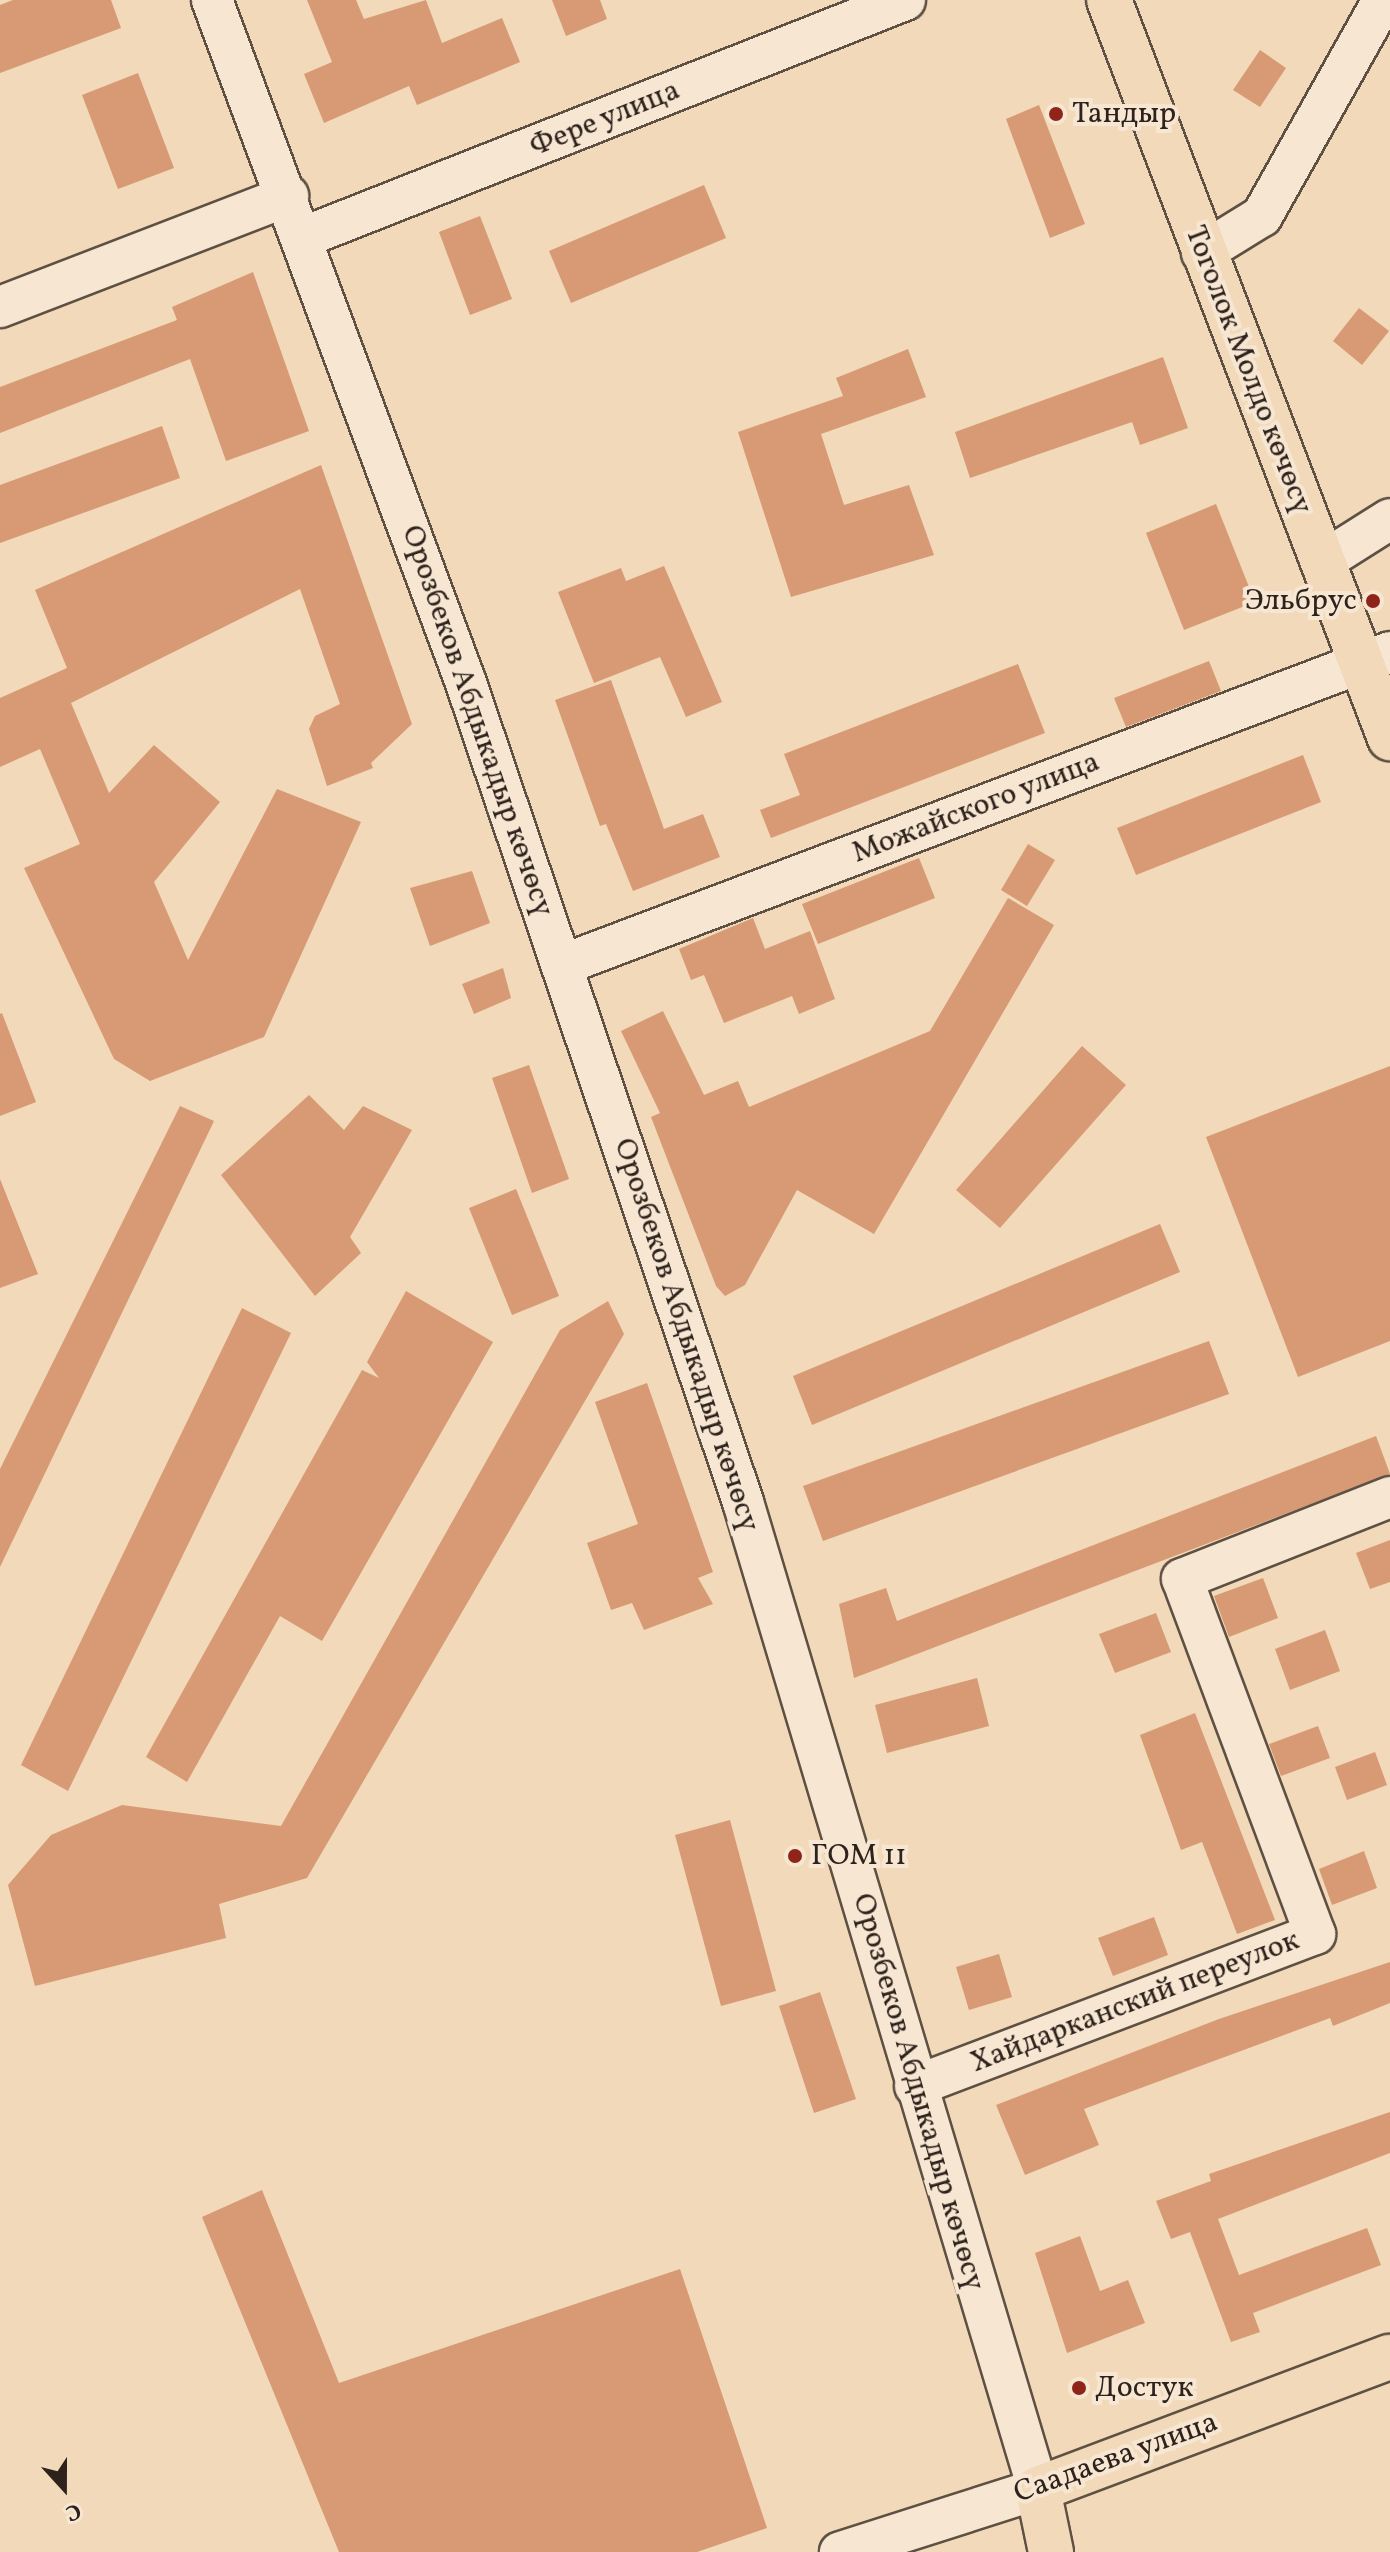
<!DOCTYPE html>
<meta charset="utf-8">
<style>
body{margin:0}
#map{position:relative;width:1390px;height:2552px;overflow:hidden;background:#f1d9b9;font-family:Vollkorn,serif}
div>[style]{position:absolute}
.building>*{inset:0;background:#d79a74}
.roads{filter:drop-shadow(2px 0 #5e5043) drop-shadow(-2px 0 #5e5043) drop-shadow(0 2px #5e5043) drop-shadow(0 -2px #5e5043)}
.minor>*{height:40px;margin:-20px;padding:0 20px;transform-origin:20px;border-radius:20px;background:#f6e6d2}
.major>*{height:44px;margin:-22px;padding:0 22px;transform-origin:22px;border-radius:22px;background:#f1d9b9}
.dots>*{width:22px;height:22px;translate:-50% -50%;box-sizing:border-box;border:4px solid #f6e6d2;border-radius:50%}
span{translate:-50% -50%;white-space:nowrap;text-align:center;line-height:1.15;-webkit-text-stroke:8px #f6e6d2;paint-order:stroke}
.poi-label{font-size:30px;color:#2d221c}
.left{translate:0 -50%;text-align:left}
.right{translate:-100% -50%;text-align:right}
.street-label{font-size:30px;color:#2d221c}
.north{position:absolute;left:24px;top:2448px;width:80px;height:80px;-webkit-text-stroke:6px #f6e6d2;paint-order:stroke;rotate:159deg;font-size:22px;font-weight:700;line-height:32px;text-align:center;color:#2d221c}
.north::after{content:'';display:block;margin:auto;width:28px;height:36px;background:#2d221c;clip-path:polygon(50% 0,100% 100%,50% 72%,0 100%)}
</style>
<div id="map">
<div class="building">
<i style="clip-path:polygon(13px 0,111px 0,121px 28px,0 73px,0 5px)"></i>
<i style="clip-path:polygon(307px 0,356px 0,364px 19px,426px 0,442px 43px,502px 18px,520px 62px,417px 105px,409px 86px,324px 123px,304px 74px,332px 62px)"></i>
<i style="clip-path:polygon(552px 0,600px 0,607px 19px,566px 36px)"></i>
<i style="clip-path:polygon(1260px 50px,1286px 68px,1260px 107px,1233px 90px)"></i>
<i style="clip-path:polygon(138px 73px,174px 168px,118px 189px,82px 95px)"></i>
<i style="clip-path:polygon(1039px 105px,1085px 224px,1050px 238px,1006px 119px)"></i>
<i style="clip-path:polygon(704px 185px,726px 238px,571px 303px,549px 251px)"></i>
<i style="clip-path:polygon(480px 216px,512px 299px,470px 315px,439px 232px)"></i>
<i style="clip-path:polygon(253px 272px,309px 431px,226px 461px,190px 359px,0 433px,0 387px,177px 320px,172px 307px)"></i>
<i style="clip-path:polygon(1359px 308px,1389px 331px,1362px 365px,1333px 341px)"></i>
<i style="clip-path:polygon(908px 349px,926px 397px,821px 434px,844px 505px,909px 485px,934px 555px,791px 597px,738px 432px,843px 396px,836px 378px)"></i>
<i style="clip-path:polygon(1163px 357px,1188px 428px,1140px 445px,1132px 422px,970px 478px,955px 432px)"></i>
<i style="clip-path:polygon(162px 426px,180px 478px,0 543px,0 485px)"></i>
<i style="clip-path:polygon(321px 465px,412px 724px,371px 763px,373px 768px,327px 786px,309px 729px,315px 716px,340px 704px,300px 589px,71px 703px,109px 793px,154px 745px,220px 802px,154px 882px,188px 960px,277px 789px,361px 822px,264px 1037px,150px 1081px,114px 1059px,24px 868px,80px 844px,40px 749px,0 767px,0 698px,67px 668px,35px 590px)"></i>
<i style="clip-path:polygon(1216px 504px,1255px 602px,1184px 630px,1146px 533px)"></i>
<i style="clip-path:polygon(664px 566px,722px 702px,686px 717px,660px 657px,594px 683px,558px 592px,621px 568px,626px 581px)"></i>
<i style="clip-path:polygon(1209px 661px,1221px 691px,1126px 727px,1114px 698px)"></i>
<i style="clip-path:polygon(1018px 664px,1045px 733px,771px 838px,760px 810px,800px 795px,784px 754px)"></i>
<i style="clip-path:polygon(611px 680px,664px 829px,703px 814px,720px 857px,633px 891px,606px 824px,600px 826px,555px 700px)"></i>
<i style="clip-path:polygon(1303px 755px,1321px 802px,1136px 875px,1117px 828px)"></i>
<i style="clip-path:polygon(1028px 844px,1055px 860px,1027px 906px,1001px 890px)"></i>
<i style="clip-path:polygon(919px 858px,935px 898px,818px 944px,802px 904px)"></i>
<i style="clip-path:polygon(472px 871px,490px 923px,430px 946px,410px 888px)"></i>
<i style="clip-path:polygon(1008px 898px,1054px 925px,874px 1234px,797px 1190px,745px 1285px,725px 1296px,716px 1286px,651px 1117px,660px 1113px,621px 1031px,663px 1011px,704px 1095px,738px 1081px,749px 1107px,930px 1031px)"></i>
<i style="clip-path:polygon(753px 918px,765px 949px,810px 931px,835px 999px,799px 1014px,792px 996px,724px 1023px,704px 975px,691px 980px,679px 949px)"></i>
<i style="clip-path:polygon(503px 968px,511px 998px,474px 1014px,462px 984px)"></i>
<i style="clip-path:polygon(2px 1013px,36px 1102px,0 1116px,0 1014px)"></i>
<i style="clip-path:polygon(1082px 1046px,1126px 1085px,1000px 1228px,956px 1190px)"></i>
<i style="clip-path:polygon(529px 1065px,569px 1179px,532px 1193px,492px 1078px)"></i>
<i style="clip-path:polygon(1390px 1066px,1390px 1341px,1298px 1377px,1206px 1137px)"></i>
<i style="clip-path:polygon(309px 1095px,344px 1130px,363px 1106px,412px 1130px,350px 1237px,361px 1253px,315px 1296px,221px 1175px)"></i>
<i style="clip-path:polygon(180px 1106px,214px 1121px,0 1567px,0 1469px)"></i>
<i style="clip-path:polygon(0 1179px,38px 1274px,0 1288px)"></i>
<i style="clip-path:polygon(516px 1189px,559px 1296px,512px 1315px,469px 1208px)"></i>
<i style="clip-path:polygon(1160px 1224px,1180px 1272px,812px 1425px,793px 1376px)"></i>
<i style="clip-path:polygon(406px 1291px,493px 1342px,322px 1641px,280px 1616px,187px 1782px,146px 1757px,362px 1370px,379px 1378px,367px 1362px)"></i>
<i style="clip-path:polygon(608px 1301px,624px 1334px,307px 1878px,219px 1904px,226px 1938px,35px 1986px,8px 1885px,51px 1835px,122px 1805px,281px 1826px,560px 1330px)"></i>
<i style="clip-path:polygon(242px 1308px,291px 1333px,68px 1791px,21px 1765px)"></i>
<i style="clip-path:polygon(1209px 1341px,1229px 1394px,823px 1541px,803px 1486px)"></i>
<i style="clip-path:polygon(647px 1383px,713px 1572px,698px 1578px,713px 1604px,644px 1630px,632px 1603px,611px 1610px,587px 1543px,638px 1524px,595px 1402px)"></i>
<i style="clip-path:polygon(1376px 1436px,1390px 1474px,854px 1678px,839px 1604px,886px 1588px,897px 1621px)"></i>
<i style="clip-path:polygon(1390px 1540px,1390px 1582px,1370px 1589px,1356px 1553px)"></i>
<i style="clip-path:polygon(1263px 1578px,1278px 1618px,1229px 1637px,1214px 1596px)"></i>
<i style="clip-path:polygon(1156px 1613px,1171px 1652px,1115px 1673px,1099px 1634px)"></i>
<i style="clip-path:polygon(1325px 1630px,1340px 1671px,1290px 1690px,1275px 1649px)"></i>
<i style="clip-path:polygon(977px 1678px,989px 1726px,887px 1753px,875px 1705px)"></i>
<i style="clip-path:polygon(1195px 1713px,1275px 1920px,1237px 1934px,1202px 1842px,1181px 1850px,1140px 1735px)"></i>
<i style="clip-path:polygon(1318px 1726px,1330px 1758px,1281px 1776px,1269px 1744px)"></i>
<i style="clip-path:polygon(1375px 1752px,1387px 1785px,1347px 1800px,1335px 1767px)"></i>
<i style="clip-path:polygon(730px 1820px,776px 1991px,721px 2006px,675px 1835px)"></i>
<i style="clip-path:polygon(1364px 1851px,1377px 1888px,1332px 1905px,1319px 1869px)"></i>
<i style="clip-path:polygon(1154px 1917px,1168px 1955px,1113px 1976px,1098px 1938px)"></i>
<i style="clip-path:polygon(999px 1954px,1012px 1997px,969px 2010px,956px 1967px)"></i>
<i style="clip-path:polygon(1390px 1962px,1390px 2003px,1333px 2026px,1330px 2018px,1084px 2109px,1099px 2145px,1025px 2175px,996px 2105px,1219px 2019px)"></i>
<i style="clip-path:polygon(820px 1992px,856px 2099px,814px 2113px,779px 2006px)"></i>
<i style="clip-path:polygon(1390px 2112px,1390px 2153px,1218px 2219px,1239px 2275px,1367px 2228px,1381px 2265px,1253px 2313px,1260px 2332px,1231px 2342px,1190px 2232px,1171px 2239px,1156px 2201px,1211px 2181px,1209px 2174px)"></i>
<i style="clip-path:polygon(262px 2190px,339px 2383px,680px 2269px,767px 2528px,697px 2552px,339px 2552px,202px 2217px)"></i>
<i style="clip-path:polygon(1080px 2236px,1100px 2291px,1128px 2280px,1145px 2323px,1067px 2353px,1035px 2253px)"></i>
</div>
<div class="roads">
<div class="minor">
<i style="left:212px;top:0;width:729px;rotate:69.6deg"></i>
<i style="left:466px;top:683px;width:865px;rotate:71.31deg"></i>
<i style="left:743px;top:1502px;width:1030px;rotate:73.36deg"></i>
<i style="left:1038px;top:2489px;width:208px;rotate:162.3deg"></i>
<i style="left:304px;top:237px;width:646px;rotate:-21.52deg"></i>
<i style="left:1202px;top:253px;width:70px;rotate:-31.7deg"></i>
<i style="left:1262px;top:216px;width:248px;rotate:-60.7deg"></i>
<i style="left:0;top:307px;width:309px;rotate:-21.1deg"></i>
<i style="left:1322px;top:562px;width:80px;rotate:-32.3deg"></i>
<i style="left:562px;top:965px;width:885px;rotate:-20.71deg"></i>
<i style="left:915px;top:2086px;width:428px;rotate:-20.8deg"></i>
<i style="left:1315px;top:1934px;width:379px;rotate:-110.5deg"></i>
<i style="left:1182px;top:1579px;width:224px;rotate:-21.5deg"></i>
</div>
<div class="major">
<i style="left:1109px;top:0;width:790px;rotate:69.16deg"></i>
<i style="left:1051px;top:2552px;width:64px;rotate:-101.7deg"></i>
<i style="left:1038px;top:2489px;width:376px;rotate:-20.6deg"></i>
</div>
</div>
<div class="dots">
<i style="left:1056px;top:114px;background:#8f2418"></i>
<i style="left:1373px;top:601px;background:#8f2418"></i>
<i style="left:795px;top:1856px;background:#8f2418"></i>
<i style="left:1079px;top:2388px;background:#8f2418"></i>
</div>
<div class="poi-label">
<span class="left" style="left:1072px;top:114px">Тандыр</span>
<span class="right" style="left:1357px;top:601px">Эльбрус</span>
<span class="left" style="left:811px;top:1856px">ГОМ 11</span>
<span class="left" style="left:1095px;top:2388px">Достук</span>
</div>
<div class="street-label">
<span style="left:605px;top:119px;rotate:-22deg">Фере улица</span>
<span style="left:1248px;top:370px;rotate:69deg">Тоголок Молдо көчөсү</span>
<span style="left:477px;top:721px;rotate:71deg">Орозбеков Абдыкадыр көчөсү</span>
<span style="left:976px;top:808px;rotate:-21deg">Можайского улица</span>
<span style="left:686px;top:1335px;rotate:72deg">Орозбеков Абдыкадыр көчөсү</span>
<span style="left:1135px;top:2002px;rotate:-21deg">Хайдарканский переулок</span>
<span style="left:918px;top:2092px;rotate:74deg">Орозбеков Абдыкадыр көчөсү</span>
<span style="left:1116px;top:2458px;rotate:-20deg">Саадаева улица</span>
</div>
<div class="north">С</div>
</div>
